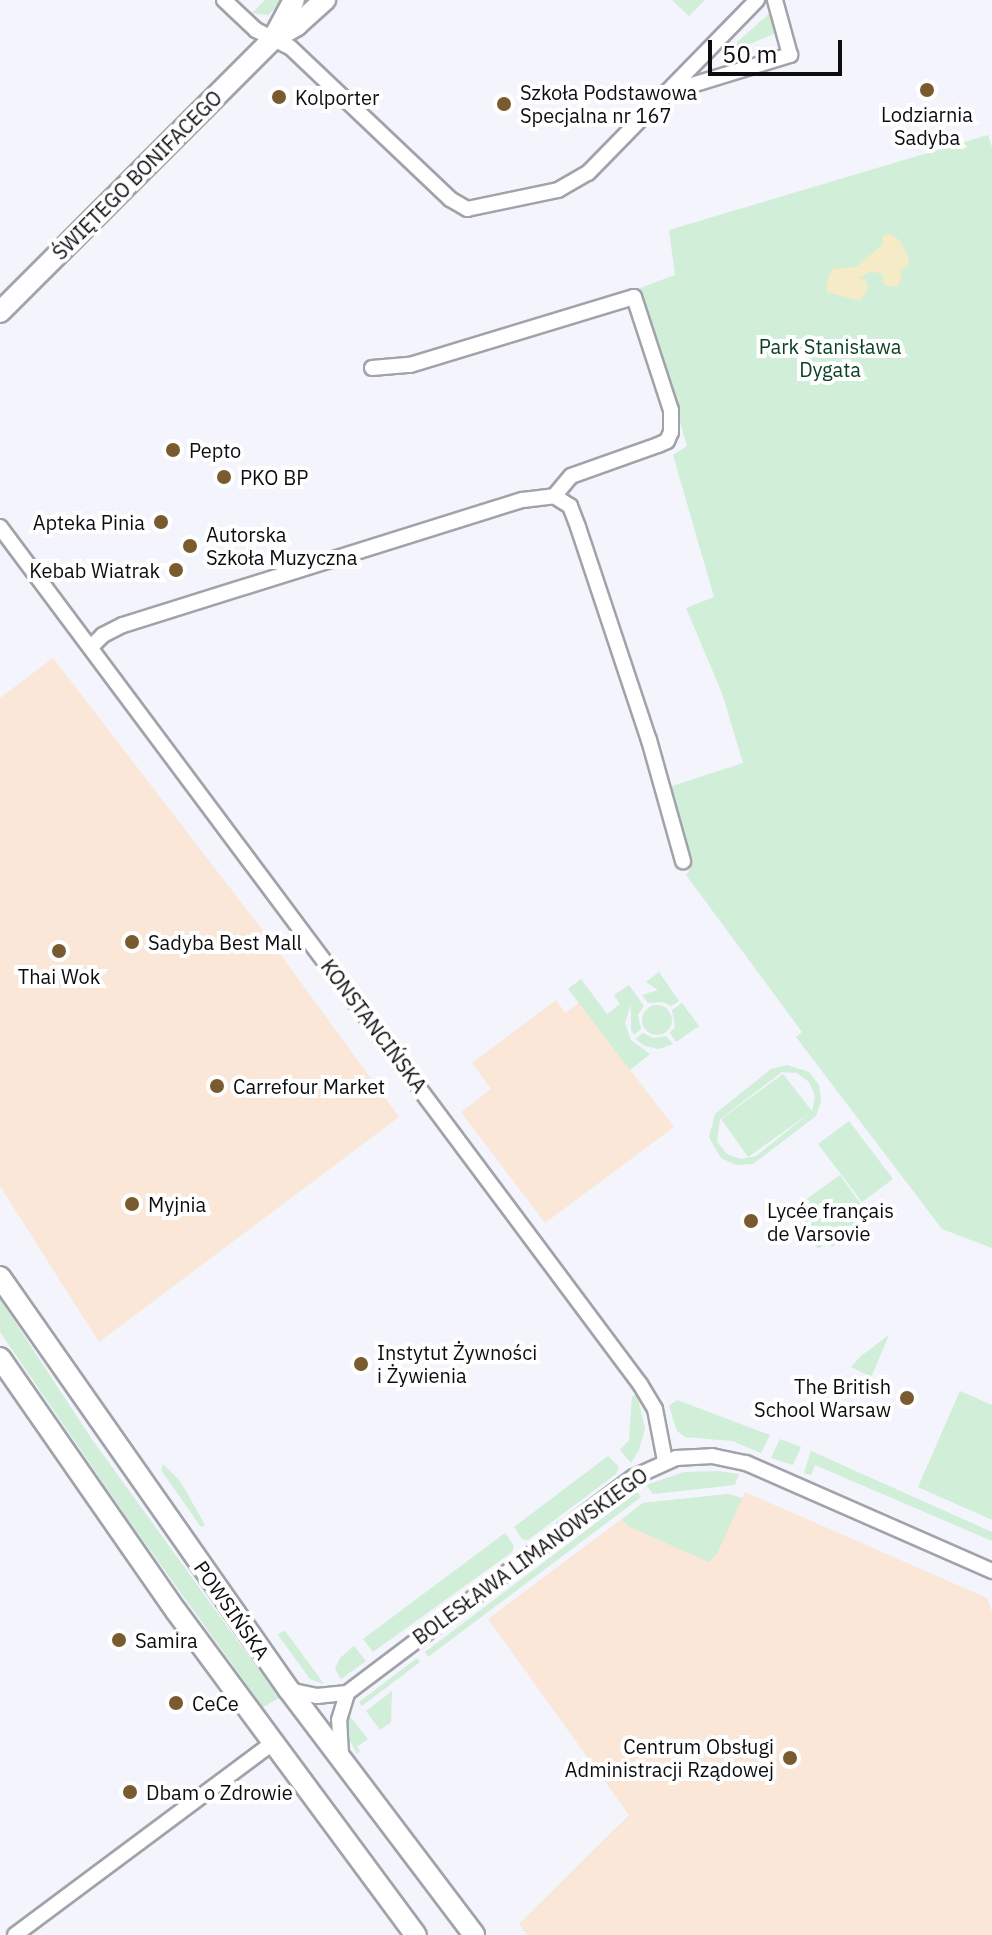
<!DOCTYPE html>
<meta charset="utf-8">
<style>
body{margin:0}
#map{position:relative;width:992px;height:1935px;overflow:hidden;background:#f3f4fc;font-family:"IBM Plex Sans",sans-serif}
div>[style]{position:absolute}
.commercial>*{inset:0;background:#fae7d7}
.green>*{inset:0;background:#d0eed8}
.round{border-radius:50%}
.sand>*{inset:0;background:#f5ebc6}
.roads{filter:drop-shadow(2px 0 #a1a3aa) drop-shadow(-2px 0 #a1a3aa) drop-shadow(0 2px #a1a3aa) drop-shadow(0 -2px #a1a3aa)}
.street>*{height:14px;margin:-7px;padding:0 7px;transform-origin:7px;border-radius:7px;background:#fff}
.secondary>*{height:20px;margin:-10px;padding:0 10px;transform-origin:10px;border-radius:10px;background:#fff}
.dots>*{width:22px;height:22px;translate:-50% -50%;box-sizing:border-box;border:4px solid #fff;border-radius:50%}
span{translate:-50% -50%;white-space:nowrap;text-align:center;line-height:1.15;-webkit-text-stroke:8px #fff;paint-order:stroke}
.poi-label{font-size:20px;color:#0d0d10}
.left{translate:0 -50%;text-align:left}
.right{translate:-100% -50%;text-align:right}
.street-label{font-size:20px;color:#0d0d10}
.park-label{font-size:20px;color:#0c4223}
.scale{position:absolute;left:708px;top:40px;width:134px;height:36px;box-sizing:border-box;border:4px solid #0d0d10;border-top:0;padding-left:10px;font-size:24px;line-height:28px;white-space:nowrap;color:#0d0d10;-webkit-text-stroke:6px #fff;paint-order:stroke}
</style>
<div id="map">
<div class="commercial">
<i style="clip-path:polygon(53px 658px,267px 936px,399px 1117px,99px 1342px,0 1186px,0 698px)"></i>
<i style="clip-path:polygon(556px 1000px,565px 1013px,579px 1003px,674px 1127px,545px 1223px,461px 1112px,491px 1089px,472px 1063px)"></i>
<i style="clip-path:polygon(745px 1492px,987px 1598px,992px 1612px,992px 1935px,527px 1935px,519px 1924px,629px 1815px,488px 1619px,643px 1503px,728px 1494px,742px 1498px)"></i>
</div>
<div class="green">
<i style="clip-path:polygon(265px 0,284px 0,268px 15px,252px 13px)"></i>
<i style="clip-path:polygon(672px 0,705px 0,689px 16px)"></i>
<i style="clip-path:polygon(771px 12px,776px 33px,738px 49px,735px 44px)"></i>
<i style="clip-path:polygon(988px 135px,992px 147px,992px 1248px,942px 1229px,796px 1037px,802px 1032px,686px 875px,691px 868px,669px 787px,743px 763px,722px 693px,686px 608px,714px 597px,673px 455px,687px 446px,640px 288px,675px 275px,669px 230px)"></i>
<i style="clip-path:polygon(659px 972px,679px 1001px,671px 1006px,663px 1002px,648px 1003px,642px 995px,658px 990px,646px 982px)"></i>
<i style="clip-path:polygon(581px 979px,607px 1014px,620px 1004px,614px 995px,629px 985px,644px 1006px,638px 1015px,641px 1029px,634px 1035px,631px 1030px,631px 1005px,625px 1023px,631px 1040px,650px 1054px,630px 1070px,568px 989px)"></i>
<i style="clip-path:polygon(682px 1003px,699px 1026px,676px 1042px,670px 1033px,675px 1027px,672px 1010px)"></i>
<i class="round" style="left:642px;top:1005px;width:30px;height:30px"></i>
<i style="clip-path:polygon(643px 1033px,653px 1038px,666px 1036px,673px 1044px,659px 1049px,645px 1046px,635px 1039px)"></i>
<i style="clip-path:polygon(evenodd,787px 1065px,809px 1072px,819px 1085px,821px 1101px,816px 1116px,753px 1164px,736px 1165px,721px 1158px,709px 1137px,715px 1114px,771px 1069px,787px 1065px,782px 1072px,797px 1073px,809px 1082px,815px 1096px,812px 1111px,783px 1074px,721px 1119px,748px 1157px,810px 1113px,756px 1156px,741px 1159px,727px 1154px,717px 1142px,720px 1119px,782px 1072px)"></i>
<i style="clip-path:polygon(849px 1121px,893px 1179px,862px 1202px,818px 1144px)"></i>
<i style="clip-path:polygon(840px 1175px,871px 1218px,832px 1247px,828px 1242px,818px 1249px,790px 1211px)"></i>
<i style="clip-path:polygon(0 1299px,91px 1438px,279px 1698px,263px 1707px,132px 1525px,0 1332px)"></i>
<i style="clip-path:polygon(889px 1335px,871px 1377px,851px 1367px,861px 1356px)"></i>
<i style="clip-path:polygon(960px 1391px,992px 1405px,992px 1520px,918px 1487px)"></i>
<i style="clip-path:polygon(637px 1394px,645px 1429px,639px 1450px,631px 1463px,620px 1450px,629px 1440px,632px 1397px)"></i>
<i style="clip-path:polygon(677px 1400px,770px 1435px,761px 1453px,732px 1441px,685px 1437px,677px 1431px,669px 1406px)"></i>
<i style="clip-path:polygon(780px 1439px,801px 1447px,793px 1465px,771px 1458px)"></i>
<i style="clip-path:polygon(811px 1451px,992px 1532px,992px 1541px,815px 1465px,811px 1475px,804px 1473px)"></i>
<i style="clip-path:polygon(608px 1456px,619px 1467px,616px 1474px,528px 1540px,522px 1539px,514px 1527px)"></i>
<i style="clip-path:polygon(163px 1464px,180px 1481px,205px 1525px,201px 1527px,161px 1470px)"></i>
<i style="clip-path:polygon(718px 1471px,739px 1474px,735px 1485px,653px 1494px,646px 1485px,684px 1472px)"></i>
<i style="clip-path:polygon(637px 1492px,641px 1497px,428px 1657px,425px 1652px)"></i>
<i style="clip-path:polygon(728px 1494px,742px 1498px,717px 1554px,709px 1562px,628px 1526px,622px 1519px,643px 1503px)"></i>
<i style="clip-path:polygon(505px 1533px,514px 1546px,512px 1552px,373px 1652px,363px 1639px)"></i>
<i style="clip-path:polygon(283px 1631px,286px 1632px,324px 1684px,310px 1679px,278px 1635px)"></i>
<i style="clip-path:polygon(354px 1646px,366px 1661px,341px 1679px,335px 1669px,340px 1658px)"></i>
<i style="clip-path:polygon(417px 1658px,420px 1662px,362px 1706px,359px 1702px)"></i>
<i style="clip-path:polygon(392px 1691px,391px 1722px,380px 1730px,366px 1711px)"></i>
<i style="clip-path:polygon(349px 1715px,368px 1739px,357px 1747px,360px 1751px,357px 1754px,348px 1737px)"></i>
</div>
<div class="sand">
<i style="clip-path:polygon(891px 234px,900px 241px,909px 258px,908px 265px,900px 271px,902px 278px,897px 287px,884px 285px,882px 273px,870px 272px,859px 278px,866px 280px,868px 288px,860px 301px,827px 292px,827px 282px,832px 269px,856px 267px,882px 245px,882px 236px)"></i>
</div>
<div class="roads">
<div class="street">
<i style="left:224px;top:0;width:44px;rotate:43.2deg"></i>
<i style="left:256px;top:30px;width:38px;rotate:27deg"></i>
<i style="left:290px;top:47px;width:221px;rotate:43.5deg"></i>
<i style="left:450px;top:199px;width:20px;rotate:30deg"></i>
<i style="left:467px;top:209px;width:93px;rotate:-11.8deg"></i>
<i style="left:558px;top:190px;width:34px;rotate:-30deg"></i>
<i style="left:588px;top:173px;width:242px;rotate:-45.7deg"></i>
<i style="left:669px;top:92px;width:127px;rotate:-17deg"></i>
<i style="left:790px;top:55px;width:57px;rotate:-105.3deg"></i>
<i style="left:372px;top:368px;width:38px;rotate:-5deg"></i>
<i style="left:410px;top:365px;width:234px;rotate:-16.9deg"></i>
<i style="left:634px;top:297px;width:119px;rotate:71.9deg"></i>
<i style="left:671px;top:410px;width:22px;rotate:90deg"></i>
<i style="left:671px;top:432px;width:10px;rotate:114deg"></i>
<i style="left:667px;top:441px;width:10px;rotate:156deg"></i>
<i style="left:658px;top:445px;width:92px;rotate:160.4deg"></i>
<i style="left:571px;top:476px;width:26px;rotate:130deg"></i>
<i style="left:0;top:527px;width:1070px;rotate:53.25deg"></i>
<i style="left:640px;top:1384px;width:29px;rotate:59deg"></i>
<i style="left:655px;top:1409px;width:53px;rotate:79.1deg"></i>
<i style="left:91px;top:647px;width:17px;rotate:-45deg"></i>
<i style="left:103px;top:635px;width:22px;rotate:-27deg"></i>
<i style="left:123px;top:625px;width:419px;rotate:-17.4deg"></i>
<i style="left:523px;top:500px;width:31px;rotate:-7deg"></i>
<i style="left:554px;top:496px;width:19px;rotate:32deg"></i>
<i style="left:570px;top:506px;width:22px;rotate:69deg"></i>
<i style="left:578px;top:527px;width:225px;rotate:71.6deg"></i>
<i style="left:649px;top:740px;width:126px;rotate:74.3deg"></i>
<i style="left:289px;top:1690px;width:29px;rotate:12deg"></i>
<i style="left:317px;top:1696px;width:30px;rotate:-6deg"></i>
<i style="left:347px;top:1693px;width:359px;rotate:-37deg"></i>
<i style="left:634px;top:1477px;width:46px;rotate:-24.3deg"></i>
<i style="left:676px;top:1458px;width:36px;rotate:-3deg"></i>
<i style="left:712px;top:1456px;width:35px;rotate:12deg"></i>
<i style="left:746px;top:1463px;width:269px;rotate:23.7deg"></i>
<i style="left:341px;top:1755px;width:35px;rotate:-93deg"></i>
<i style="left:339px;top:1720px;width:28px;rotate:-73deg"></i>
<i style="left:15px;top:1935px;width:322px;rotate:-36.7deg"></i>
</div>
<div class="secondary">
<i style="left:273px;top:39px;width:44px;rotate:-61.7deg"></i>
<i style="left:0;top:312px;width:386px;rotate:-45deg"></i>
<i style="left:273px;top:39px;width:28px;rotate:-30deg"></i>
<i style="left:297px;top:25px;width:38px;rotate:-42deg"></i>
<i style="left:0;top:1277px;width:504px;rotate:55.02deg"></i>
<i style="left:289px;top:1690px;width:307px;rotate:52.9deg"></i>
<i style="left:0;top:1358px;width:308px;rotate:55.2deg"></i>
<i style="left:176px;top:1611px;width:403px;rotate:53.5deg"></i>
</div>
</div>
<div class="dots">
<i style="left:927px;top:90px;background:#7a5a2f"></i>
<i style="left:279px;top:97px;background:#7a5a2f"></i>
<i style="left:504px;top:104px;background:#7a5a2f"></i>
<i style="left:173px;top:450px;background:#7a5a2f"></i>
<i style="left:224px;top:477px;background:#7a5a2f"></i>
<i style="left:161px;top:522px;background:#7a5a2f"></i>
<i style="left:190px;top:546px;background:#7a5a2f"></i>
<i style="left:176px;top:570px;background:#7a5a2f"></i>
<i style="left:132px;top:942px;background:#7a5a2f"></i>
<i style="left:59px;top:951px;background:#7a5a2f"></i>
<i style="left:217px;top:1086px;background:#7a5a2f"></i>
<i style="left:132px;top:1204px;background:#7a5a2f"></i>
<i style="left:751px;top:1221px;background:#7a5a2f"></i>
<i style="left:361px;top:1364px;background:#7a5a2f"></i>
<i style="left:907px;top:1398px;background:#7a5a2f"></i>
<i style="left:119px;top:1640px;background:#7a5a2f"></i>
<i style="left:176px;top:1703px;background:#7a5a2f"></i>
<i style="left:790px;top:1758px;background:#7a5a2f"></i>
<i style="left:130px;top:1792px;background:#7a5a2f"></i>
</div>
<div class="poi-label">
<span class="left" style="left:520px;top:104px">Szkoła Podstawowa<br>Specjalna nr 167</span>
<span class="left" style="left:295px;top:97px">Kolporter</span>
<span style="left:927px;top:126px">Lodziarnia<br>Sadyba</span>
<span class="left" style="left:189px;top:450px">Pepto</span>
<span class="left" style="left:240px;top:477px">PKO BP</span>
<span class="right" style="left:145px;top:522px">Apteka Pinia</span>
<span class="left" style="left:206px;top:546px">Autorska<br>Szkoła Muzyczna</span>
<span class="right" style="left:160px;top:570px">Kebab Wiatrak</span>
<span class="left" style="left:148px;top:942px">Sadyba Best Mall</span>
<span style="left:59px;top:976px">Thai Wok</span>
<span class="left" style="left:233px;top:1086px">Carrefour Market</span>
<span class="left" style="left:148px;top:1204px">Myjnia</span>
<span class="left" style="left:767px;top:1222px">Lycée français<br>de Varsovie</span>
<span class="left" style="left:377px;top:1364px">Instytut Żywności<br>i Żywienia</span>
<span class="right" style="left:891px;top:1398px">The British<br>School Warsaw</span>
<span class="left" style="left:135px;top:1640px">Samira</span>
<span class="left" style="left:192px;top:1703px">CeCe</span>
<span class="right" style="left:774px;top:1758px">Centrum Obsługi<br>Administracji Rządowej</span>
<span class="left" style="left:146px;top:1792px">Dbam o Zdrowie</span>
</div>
<div class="street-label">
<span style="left:137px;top:175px;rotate:-45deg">ŚWIĘTEGO BONIFACEGO</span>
<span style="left:374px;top:1026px;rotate:53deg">KONSTANCIŃSKA</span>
<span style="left:530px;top:1556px;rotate:-36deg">BOLESŁAWA LIMANOWSKIEGO</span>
<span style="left:232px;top:1610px;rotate:55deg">POWSIŃSKA</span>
</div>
<div class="park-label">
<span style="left:830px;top:358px">Park Stanisława<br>Dygata</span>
</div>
<div class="scale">50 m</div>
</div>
